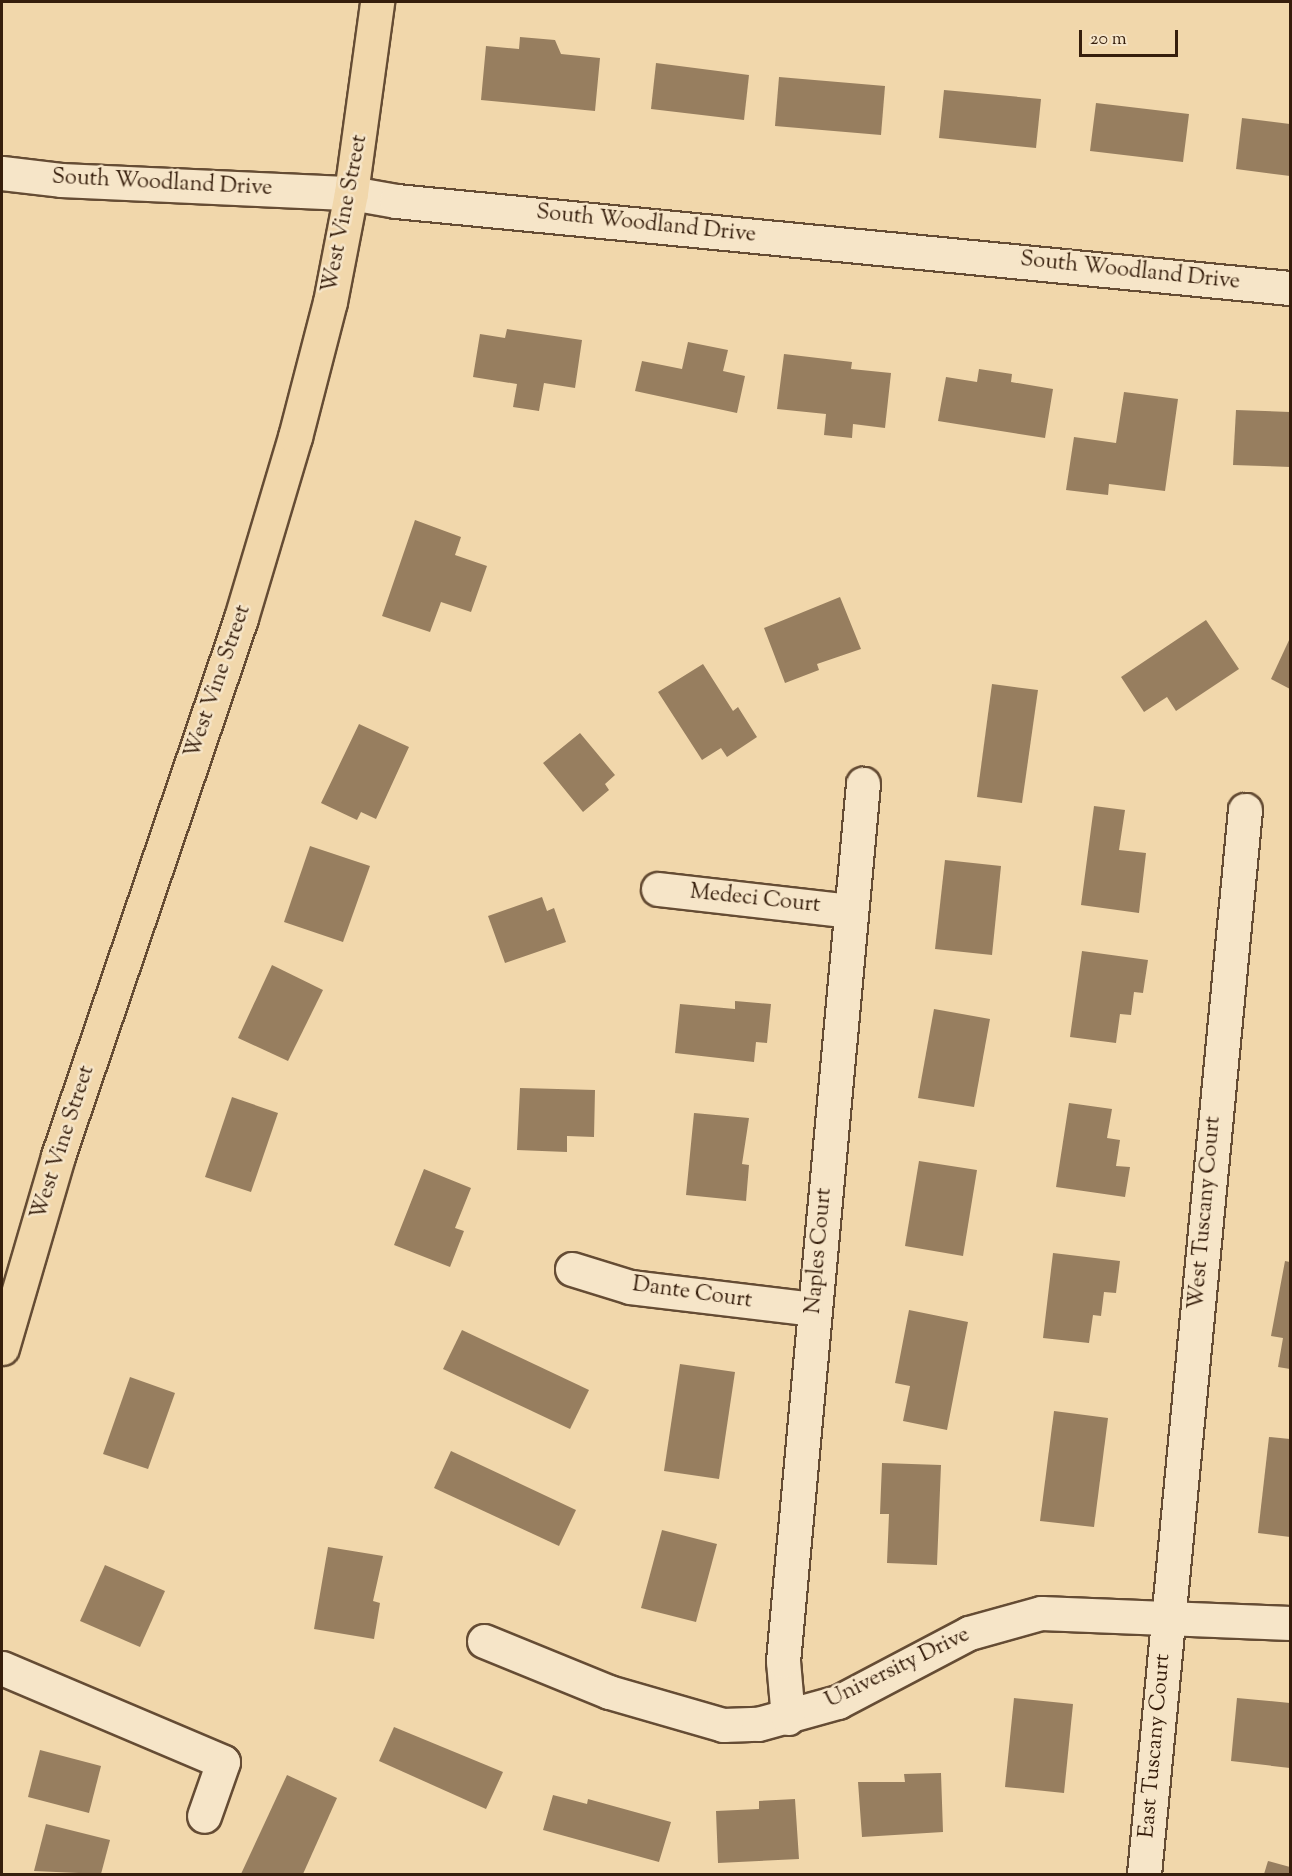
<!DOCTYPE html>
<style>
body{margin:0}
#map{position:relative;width:1292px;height:1876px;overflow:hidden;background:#f1d7ab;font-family:"Sorts Mill Goudy",serif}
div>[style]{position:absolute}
.building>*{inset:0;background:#977e5f}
.roads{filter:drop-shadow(2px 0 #654c34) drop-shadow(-2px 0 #654c34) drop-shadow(0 2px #654c34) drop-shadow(0 -2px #654c34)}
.minor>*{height:33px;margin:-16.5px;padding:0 16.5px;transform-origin:16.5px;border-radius:16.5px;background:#f6e5c8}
.major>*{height:33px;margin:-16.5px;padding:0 16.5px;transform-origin:16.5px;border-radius:16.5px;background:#f1d7ab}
span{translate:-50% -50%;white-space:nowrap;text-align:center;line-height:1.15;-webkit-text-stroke:5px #f6e5c8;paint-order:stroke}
.street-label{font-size:22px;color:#361e0c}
.frame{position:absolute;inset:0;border:3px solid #361e0c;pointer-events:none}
.scale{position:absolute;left:1079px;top:30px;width:99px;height:27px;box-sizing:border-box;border:3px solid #361e0c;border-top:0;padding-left:8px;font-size:18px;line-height:21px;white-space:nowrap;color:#361e0c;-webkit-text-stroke:4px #f6e5c8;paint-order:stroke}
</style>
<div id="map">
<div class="building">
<i style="clip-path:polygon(520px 37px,555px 40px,561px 54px,600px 58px,595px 111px,481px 100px,486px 46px,519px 49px)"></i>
<i style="clip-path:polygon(656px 63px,749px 75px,744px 120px,651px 109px)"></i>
<i style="clip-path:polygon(779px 77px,885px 86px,881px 135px,775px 126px)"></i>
<i style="clip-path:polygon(944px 90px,1041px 99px,1036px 148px,939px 138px)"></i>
<i style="clip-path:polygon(1096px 103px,1189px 114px,1183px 162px,1090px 151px)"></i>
<i style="clip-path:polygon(1242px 118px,1290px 124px,1290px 176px,1236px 169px)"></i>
<i style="clip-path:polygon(507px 329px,582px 340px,575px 388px,544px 383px,539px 411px,513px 407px,517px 384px,473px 377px,480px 334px,505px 338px)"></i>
<i style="clip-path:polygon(688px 342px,728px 350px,723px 371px,745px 376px,737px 413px,635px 391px,642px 361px,682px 369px)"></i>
<i style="clip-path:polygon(784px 354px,852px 362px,851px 369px,891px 373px,885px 428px,853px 424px,852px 438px,824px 435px,826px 414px,777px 409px)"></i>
<i style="clip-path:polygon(979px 369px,1012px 374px,1011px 382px,1053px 389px,1045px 438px,938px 421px,946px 377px,977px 382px)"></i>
<i style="clip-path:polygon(1124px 392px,1178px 399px,1165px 491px,1109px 484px,1108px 495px,1066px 490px,1074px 437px,1116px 443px)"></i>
<i style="clip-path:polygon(1236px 410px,1290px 412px,1290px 467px,1233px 465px)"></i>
<i style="clip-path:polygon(415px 520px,461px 537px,455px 555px,487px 566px,471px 612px,441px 602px,430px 632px,382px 616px)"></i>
<i style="clip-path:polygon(840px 597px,861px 649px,817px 664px,819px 670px,785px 683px,764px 628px)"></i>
<i style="clip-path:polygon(1206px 620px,1239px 669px,1176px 711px,1167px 697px,1144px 712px,1121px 677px)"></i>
<i style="clip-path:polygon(1290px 638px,1290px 689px,1271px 679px)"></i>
<i style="clip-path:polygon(703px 664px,733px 711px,738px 707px,757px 737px,727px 757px,721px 748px,702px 760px,658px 692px)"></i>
<i style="clip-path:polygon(992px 684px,1038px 690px,1022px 803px,977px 797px)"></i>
<i style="clip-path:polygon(359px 724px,409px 747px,376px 819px,361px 812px,357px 820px,321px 803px)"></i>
<i style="clip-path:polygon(580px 733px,615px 775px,605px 784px,609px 790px,583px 812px,543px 763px)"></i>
<i style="clip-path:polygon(1094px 806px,1125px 810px,1119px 850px,1146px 853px,1139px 913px,1081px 905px)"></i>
<i style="clip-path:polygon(310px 846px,370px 866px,343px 942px,284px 922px)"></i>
<i style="clip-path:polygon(945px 860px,1001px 866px,992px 955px,935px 949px)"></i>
<i style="clip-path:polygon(542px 897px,547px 911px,554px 908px,566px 942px,505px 963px,488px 916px)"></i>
<i style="clip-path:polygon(1082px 951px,1148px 960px,1143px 993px,1134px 992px,1131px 1015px,1120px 1014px,1116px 1043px,1070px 1037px)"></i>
<i style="clip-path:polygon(272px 965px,323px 990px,288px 1061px,238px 1038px)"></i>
<i style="clip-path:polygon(735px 1001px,771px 1004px,767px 1043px,756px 1042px,754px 1062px,675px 1053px,680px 1004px,735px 1009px)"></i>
<i style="clip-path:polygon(934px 1009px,990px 1019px,974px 1107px,918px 1098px)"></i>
<i style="clip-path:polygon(520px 1088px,595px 1090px,594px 1137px,567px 1136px,567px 1152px,517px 1150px)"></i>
<i style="clip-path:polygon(232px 1097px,278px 1113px,251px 1192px,205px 1177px)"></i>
<i style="clip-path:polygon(1069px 1103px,1112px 1109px,1107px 1138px,1120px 1140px,1116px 1166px,1130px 1167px,1125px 1197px,1056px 1187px)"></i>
<i style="clip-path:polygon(694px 1113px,749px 1118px,742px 1164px,749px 1165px,746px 1201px,686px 1195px)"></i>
<i style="clip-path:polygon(919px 1161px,977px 1170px,963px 1256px,905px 1246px)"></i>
<i style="clip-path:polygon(424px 1169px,471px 1188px,455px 1228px,464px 1231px,450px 1267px,394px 1245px)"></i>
<i style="clip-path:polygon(1053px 1253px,1120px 1261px,1116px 1293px,1104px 1292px,1101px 1316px,1093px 1315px,1089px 1343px,1043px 1338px)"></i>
<i style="clip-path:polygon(1285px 1261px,1290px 1262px,1290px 1369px,1278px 1367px,1283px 1338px,1271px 1336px)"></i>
<i style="clip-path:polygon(909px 1310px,968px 1322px,947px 1430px,903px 1421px,910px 1386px,895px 1383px)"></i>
<i style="clip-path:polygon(462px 1330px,589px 1390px,570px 1429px,443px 1369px)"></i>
<i style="clip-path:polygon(680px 1364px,735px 1372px,719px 1479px,664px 1471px)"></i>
<i style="clip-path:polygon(130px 1377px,175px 1393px,148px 1469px,103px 1454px)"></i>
<i style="clip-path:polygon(1054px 1411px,1108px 1418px,1094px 1527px,1040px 1521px)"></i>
<i style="clip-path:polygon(1269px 1437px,1290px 1439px,1290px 1537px,1258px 1533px)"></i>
<i style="clip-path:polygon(451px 1451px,576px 1510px,559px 1546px,434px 1488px)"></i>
<i style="clip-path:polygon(882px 1463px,941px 1465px,937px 1565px,887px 1563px,889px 1514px,880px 1514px)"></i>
<i style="clip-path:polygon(662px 1530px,717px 1544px,696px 1622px,641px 1608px)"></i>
<i style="clip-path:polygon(328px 1547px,383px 1556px,373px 1601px,380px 1603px,374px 1639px,314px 1629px)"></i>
<i style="clip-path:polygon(105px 1565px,165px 1591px,140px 1647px,80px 1621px)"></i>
<i style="clip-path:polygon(1014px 1698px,1073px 1704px,1064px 1793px,1005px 1787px)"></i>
<i style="clip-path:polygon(1237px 1698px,1290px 1703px,1290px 1768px,1231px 1761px)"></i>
<i style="clip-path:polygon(394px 1727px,503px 1772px,486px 1809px,379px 1761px)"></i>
<i style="clip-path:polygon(40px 1750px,101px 1766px,89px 1813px,28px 1797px)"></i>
<i style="clip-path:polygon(941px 1773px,943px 1832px,862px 1837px,858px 1782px,905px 1782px,904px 1774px)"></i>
<i style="clip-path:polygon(287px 1775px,337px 1798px,303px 1874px,241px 1874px)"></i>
<i style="clip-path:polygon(553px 1795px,587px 1804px,588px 1799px,671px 1822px,659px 1862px,543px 1830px)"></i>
<i style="clip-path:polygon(795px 1799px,799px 1859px,718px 1863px,716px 1811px,759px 1809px,759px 1801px)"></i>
<i style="clip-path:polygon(46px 1824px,110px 1840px,101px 1874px,34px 1871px)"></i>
<i style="clip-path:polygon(1268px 1861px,1290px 1867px,1290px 1874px,1264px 1874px)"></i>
</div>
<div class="roads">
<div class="minor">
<i style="left:2px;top:173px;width:59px;rotate:6.8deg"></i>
<i style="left:61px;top:180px;width:290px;rotate:2.6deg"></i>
<i style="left:351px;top:193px;width:46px;rotate:10.1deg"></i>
<i style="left:396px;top:201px;width:898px;rotate:5.56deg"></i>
<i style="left:658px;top:889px;width:194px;rotate:6.5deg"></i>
<i style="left:572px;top:1269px;width:61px;rotate:17.2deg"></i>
<i style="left:630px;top:1287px;width:186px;rotate:6.8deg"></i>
<i style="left:484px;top:1641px;width:135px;rotate:22.2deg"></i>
<i style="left:609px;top:1692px;width:119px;rotate:16.1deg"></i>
<i style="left:723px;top:1725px;width:35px;rotate:-2deg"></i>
<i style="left:758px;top:1724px;width:83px;rotate:-15.4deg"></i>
<i style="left:838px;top:1702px;width:148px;rotate:-27.8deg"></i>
<i style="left:969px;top:1633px;width:75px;rotate:-15.5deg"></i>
<i style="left:1041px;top:1613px;width:249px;rotate:2.3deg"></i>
<i style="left:2px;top:1668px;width:240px;rotate:23deg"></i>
<i style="left:223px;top:1762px;width:57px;rotate:109.4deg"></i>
<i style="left:788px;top:1718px;width:57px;rotate:-95deg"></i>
<i style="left:783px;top:1661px;width:881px;rotate:-84.79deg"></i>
<i style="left:1144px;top:1874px;width:1069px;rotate:-84.58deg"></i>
</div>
<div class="major">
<i style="left:2px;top:1348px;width:200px;rotate:-73.7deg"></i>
<i style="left:58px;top:1156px;width:568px;rotate:-71.21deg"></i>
<i style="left:241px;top:618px;width:189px;rotate:-73.4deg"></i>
<i style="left:295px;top:437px;width:139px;rotate:-75.5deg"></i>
<i style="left:330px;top:302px;width:111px;rotate:-79.1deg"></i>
<i style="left:351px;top:193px;width:193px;rotate:-82.2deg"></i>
</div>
</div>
<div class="street-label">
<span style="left:162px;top:184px;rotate:3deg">South Woodland Drive</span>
<span style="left:346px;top:214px;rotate:-79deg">West Vine Street</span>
<span style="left:646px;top:225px;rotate:6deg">South Woodland Drive</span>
<span style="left:1130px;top:272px;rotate:6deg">South Woodland Drive</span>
<span style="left:219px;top:682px;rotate:-71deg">West Vine Street</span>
<span style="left:755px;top:900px;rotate:6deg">Medeci Court</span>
<span style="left:64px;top:1143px;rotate:-72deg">West Vine Street</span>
<span style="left:1206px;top:1213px;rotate:-85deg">West Tuscany Court</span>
<span style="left:820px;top:1251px;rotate:-85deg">Naples Court</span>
<span style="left:692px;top:1294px;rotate:8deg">Dante Court</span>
<span style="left:898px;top:1669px;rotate:-26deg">University Drive</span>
<span style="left:1156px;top:1746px;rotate:-85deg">East Tuscany Court</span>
</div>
<div class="frame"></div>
<div class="scale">20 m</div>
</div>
